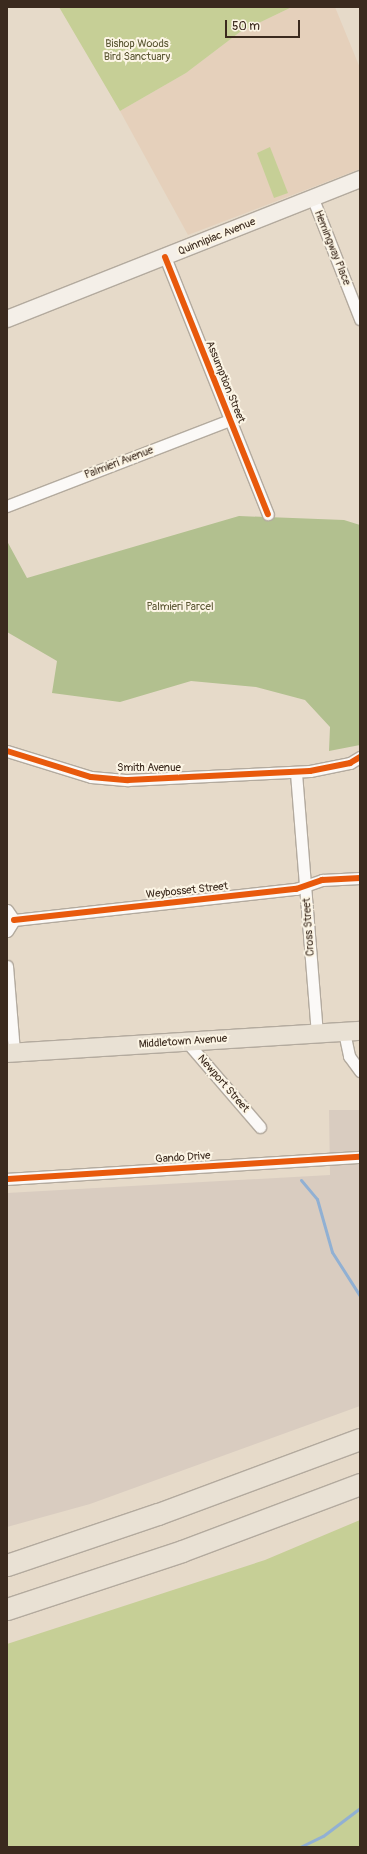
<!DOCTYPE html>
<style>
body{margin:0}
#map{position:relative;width:367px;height:1854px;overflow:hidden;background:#e6dac9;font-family:Pangolin,sans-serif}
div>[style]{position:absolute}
.built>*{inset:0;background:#e5d0bb}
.industrial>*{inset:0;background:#d9ccc0}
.green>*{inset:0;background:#c6cf96}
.forest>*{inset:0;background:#b2c08f}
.stream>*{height:3px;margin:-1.5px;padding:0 1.5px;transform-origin:1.5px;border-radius:1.5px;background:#91b0d3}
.roads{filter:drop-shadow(1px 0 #b3aa9e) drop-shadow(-1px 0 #b3aa9e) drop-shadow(0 1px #b3aa9e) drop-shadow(0 -1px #b3aa9e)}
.minor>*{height:11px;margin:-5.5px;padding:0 5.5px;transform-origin:5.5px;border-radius:5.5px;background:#fbf9f7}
.secondary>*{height:16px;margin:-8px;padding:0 8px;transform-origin:8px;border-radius:8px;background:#f4efe8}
.primary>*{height:18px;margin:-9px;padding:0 9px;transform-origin:9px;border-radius:9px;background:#e9e1d4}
.motorway>*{height:21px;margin:-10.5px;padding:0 10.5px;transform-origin:10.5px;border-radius:10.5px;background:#e9e1d4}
.cycleway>*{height:6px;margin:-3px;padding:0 3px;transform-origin:3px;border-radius:3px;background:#e8590c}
span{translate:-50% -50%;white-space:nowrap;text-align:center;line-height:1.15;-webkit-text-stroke:4px #fcf5e5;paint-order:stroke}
.park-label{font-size:11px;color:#5d5936}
.street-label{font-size:11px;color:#3b2a1e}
.frame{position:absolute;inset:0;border:8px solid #3b2a1e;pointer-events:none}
.scale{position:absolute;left:225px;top:20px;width:75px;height:18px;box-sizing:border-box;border:2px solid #3b2a1e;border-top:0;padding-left:5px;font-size:12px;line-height:14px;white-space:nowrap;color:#3b2a1e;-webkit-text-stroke:3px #fcf5e5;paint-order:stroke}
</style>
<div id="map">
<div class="built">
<i style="clip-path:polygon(292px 7px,335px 7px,360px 68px,360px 169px,188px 235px,120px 111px,186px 73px,240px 32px)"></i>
</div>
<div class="industrial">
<i style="clip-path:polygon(329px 1110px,360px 1110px,360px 1406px,90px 1504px,7px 1527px,7px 1193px,330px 1175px)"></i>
</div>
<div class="green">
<i style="clip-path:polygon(59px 7px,292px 7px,240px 32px,186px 73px,120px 111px)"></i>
<i style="clip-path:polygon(270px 147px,288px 193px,274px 198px,257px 153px)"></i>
<i style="clip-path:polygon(360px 1520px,360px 1847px,7px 1847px,7px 1644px,265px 1560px)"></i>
</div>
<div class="forest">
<i style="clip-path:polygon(239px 516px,344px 520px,360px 525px,360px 745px,329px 751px,330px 727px,305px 700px,256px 687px,191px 681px,120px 702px,52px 693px,57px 661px,7px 632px,7px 541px,27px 578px)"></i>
</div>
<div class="stream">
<i style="left:301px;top:1180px;width:25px;rotate:50deg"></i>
<i style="left:317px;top:1199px;width:55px;rotate:74.2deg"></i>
<i style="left:332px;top:1252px;width:52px;rotate:57.5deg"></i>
<i style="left:300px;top:1847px;width:25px;rotate:-26deg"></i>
<i style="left:323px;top:1836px;width:46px;rotate:-37.1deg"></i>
</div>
<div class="roads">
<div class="minor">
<i style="left:313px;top:199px;width:129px;rotate:68.6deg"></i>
<i style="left:165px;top:257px;width:277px;rotate:68.2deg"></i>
<i style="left:7px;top:506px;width:239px;rotate:-21.1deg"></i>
<i style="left:7px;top:751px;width:88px;rotate:17.2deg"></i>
<i style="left:91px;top:777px;width:37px;rotate:5deg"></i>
<i style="left:128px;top:780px;width:182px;rotate:-2.8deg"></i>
<i style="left:310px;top:771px;width:41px;rotate:-11.3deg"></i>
<i style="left:350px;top:763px;width:12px;rotate:-31deg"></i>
<i style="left:296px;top:773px;width:262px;rotate:85.4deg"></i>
<i style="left:7px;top:910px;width:12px;rotate:55deg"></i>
<i style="left:14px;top:920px;width:13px;rotate:122deg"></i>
<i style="left:14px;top:920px;width:284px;rotate:-6.3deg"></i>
<i style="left:296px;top:889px;width:28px;rotate:-19deg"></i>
<i style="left:322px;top:880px;width:38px;rotate:-3deg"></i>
<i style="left:7px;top:966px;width:86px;rotate:85.3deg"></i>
<i style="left:344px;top:1032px;width:25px;rotate:78deg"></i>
<i style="left:349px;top:1056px;width:19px;rotate:54deg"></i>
<i style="left:187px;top:1042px;width:112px;rotate:49.3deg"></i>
<i style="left:7px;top:1179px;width:354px;rotate:-3.6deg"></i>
</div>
<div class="secondary">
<i style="left:7px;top:319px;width:380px;rotate:-21.6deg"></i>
</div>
<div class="primary">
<i style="left:7px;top:1053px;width:354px;rotate:-3.6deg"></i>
</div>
<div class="motorway">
<i style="left:7px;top:1565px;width:159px;rotate:-18.7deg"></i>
<i style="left:158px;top:1514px;width:215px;rotate:-20.4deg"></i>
<i style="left:7px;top:1609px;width:184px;rotate:-18.3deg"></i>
<i style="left:182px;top:1551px;width:190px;rotate:-20.6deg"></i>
</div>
</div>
<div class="cycleway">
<i style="left:165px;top:257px;width:277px;rotate:68.2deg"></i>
<i style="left:7px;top:751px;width:88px;rotate:17.2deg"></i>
<i style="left:91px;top:777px;width:37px;rotate:5deg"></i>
<i style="left:128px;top:780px;width:182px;rotate:-2.8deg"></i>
<i style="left:310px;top:771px;width:41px;rotate:-11.3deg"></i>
<i style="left:350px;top:763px;width:12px;rotate:-31deg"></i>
<i style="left:14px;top:920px;width:284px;rotate:-6.3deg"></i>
<i style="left:296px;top:889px;width:28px;rotate:-19deg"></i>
<i style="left:322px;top:880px;width:38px;rotate:-3deg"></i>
<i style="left:7px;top:1179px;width:354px;rotate:-3.6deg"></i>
</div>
<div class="park-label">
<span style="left:137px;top:51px">Bishop Woods<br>Bird Sanctuary</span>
<span style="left:180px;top:607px">Palmieri Parcel</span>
</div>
<div class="street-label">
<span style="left:217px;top:237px;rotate:-22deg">Quinnipiac Avenue</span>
<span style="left:332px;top:248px;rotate:68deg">Hemingway Place</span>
<span style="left:225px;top:382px;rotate:68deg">Assumption Street</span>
<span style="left:119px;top:463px;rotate:-21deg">Palmieri Avenue</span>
<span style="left:149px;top:768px">Smith Avenue</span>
<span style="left:187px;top:891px;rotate:-6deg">Weybosset Street</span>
<span style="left:309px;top:927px;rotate:-94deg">Cross Street</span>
<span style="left:183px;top:1042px;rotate:-4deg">Middletown Avenue</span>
<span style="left:223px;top:1084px;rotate:49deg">Newport Street</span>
<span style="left:183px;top:1158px;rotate:-4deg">Gando Drive</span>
</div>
<div class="frame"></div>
<div class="scale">50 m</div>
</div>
